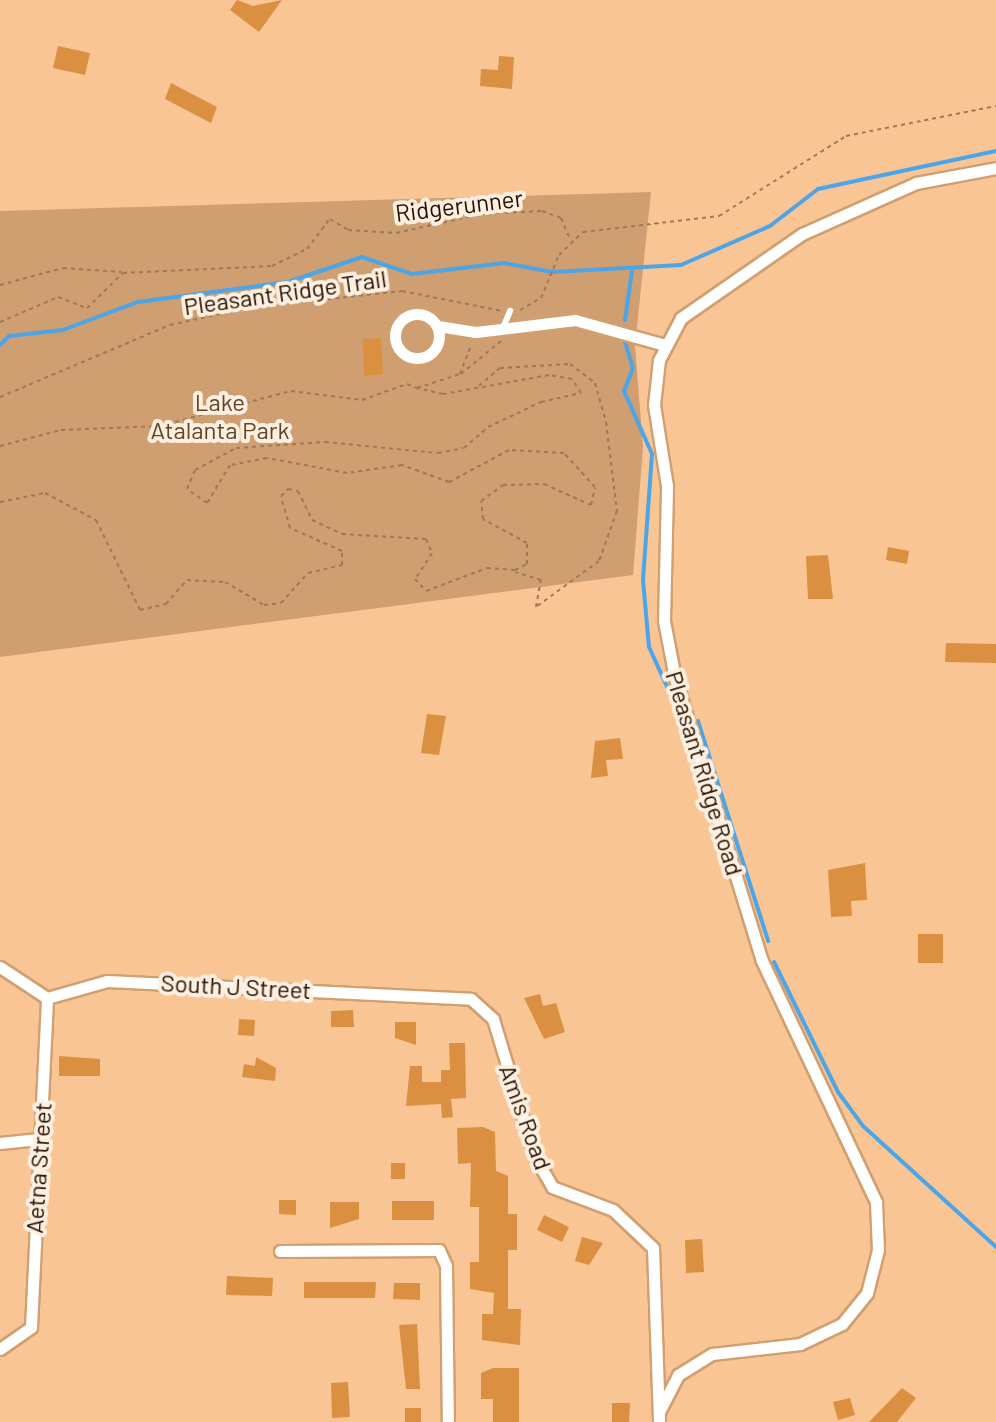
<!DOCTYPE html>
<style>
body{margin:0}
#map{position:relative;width:996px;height:1422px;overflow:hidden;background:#fac595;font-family:Barlow,sans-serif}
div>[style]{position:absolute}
.green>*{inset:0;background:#cf9e71}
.stream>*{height:4px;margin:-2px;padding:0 2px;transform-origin:2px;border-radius:2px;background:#4ca5e7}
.building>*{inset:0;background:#da8f41}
.path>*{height:2px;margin-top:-1px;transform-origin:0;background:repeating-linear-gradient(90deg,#9f7956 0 4px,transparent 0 8px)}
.roads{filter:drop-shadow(2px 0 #d19f70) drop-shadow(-2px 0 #d19f70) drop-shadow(0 2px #d19f70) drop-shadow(0 -2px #d19f70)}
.lane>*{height:6px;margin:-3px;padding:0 3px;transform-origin:3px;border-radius:3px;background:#fff}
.street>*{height:11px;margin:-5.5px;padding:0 5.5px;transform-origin:5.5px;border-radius:5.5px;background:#fff}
.street>.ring{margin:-5.5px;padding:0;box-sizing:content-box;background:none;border:11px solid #fff;border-radius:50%}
span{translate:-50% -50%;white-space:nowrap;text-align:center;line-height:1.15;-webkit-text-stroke:8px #ffefe0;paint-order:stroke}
.street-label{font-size:24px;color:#241101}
.park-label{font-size:24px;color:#634324}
</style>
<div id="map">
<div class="green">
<i style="clip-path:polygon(651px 192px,635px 346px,643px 447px,633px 575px,0 657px,0 211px)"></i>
</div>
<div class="stream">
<i style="left:625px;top:320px;width:49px;rotate:-81.9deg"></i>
<i style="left:625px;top:342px;width:27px;rotate:73deg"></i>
<i style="left:633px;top:368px;width:25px;rotate:111deg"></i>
<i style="left:624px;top:391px;width:69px;rotate:66deg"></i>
<i style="left:652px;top:454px;width:126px;rotate:94.1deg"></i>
<i style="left:643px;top:580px;width:67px;rotate:84.9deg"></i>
<i style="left:649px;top:647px;width:63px;rotate:65.5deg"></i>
<i style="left:0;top:345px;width:13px;rotate:-45deg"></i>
<i style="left:9px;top:336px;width:54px;rotate:-6.3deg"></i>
<i style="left:63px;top:330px;width:80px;rotate:-20.5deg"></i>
<i style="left:138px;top:302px;width:151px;rotate:-7.6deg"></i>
<i style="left:288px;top:282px;width:78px;rotate:-18.7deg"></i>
<i style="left:362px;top:257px;width:53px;rotate:18.8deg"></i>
<i style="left:412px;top:274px;width:93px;rotate:-6.8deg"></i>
<i style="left:504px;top:263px;width:49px;rotate:10.6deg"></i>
<i style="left:552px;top:272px;width:129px;rotate:-3.1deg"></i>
<i style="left:681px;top:265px;width:97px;rotate:-23.7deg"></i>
<i style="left:770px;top:226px;width:61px;rotate:-37.6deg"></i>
<i style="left:818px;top:189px;width:182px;rotate:-12.1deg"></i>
<i style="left:698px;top:721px;width:231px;rotate:72.3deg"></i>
<i style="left:774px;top:962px;width:145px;rotate:63.8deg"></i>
<i style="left:838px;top:1092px;width:42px;rotate:53.7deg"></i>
<i style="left:863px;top:1126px;width:180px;rotate:42.3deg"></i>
</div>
<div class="building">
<i style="clip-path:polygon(237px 0,253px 6px,282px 0,259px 32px,230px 10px)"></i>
<i style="clip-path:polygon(58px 46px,90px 53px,85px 75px,53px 68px)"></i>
<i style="clip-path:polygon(499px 56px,514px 57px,512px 89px,480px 86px,481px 69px,498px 70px)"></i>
<i style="clip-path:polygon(171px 83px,217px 107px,211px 123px,165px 99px)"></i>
<i style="clip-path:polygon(381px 338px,383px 374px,364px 376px,363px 339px)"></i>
<i style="clip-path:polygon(888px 547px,909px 551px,907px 564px,886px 560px)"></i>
<i style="clip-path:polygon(828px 555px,833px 599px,808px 599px,806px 556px)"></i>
<i style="clip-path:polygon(946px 643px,996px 644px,996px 663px,945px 662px)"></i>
<i style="clip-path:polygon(427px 714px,446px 716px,439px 755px,421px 753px)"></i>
<i style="clip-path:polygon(620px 738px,623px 759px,606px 760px,608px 776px,591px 778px,595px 741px)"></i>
<i style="clip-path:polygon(865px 863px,867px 900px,851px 901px,852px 916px,831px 917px,828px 870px)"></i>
<i style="clip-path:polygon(918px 934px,943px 934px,943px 963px,918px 963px)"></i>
<i style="clip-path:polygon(540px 994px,543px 1006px,556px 1003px,565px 1032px,544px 1039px,524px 998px)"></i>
<i style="clip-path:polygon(353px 1010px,354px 1027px,331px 1027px,331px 1011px)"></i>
<i style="clip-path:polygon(239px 1019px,255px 1020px,254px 1036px,238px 1035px)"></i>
<i style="clip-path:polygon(395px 1022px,416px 1022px,416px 1045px,395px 1038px)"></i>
<i style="clip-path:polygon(449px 1043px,465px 1043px,466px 1098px,451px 1099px,453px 1117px,442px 1118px,441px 1104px,406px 1106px,410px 1066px,422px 1066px,422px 1082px,441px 1082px,441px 1070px,450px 1070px)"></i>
<i style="clip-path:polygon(59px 1056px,100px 1059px,100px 1076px,59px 1076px)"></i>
<i style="clip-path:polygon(256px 1057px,276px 1068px,275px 1081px,242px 1077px,244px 1064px,255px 1066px)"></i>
<i style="clip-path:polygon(483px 1127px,495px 1132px,496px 1171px,508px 1176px,508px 1214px,517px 1214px,517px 1250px,508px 1250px,508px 1309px,521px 1309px,520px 1345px,482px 1340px,482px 1314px,493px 1314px,494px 1293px,470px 1289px,470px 1262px,479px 1262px,479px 1207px,470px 1207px,471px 1163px,458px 1164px,457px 1128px)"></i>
<i style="clip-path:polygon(391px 1163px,405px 1163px,405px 1179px,391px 1179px)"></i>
<i style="clip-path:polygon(279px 1200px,296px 1200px,296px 1215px,279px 1214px)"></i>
<i style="clip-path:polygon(392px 1201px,434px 1201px,434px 1220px,392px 1220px)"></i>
<i style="clip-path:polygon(330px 1202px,359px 1202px,359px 1219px,330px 1228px)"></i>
<i style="clip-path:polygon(544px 1215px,569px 1227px,562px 1242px,537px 1230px)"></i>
<i style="clip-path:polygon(582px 1237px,603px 1243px,589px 1265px,575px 1261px)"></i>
<i style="clip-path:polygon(702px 1239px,704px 1272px,686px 1273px,685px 1240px)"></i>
<i style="clip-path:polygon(227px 1276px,273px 1278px,272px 1296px,226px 1295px)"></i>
<i style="clip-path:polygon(304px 1282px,376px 1282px,375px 1298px,304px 1298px)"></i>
<i style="clip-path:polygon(394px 1283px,420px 1283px,420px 1300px,393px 1299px)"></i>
<i style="clip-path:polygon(417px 1324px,420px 1389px,406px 1389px,399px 1325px)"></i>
<i style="clip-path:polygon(493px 1368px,519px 1368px,519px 1422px,493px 1422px,493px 1399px,481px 1399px,481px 1373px)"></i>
<i style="clip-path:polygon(348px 1382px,350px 1417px,332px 1418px,331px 1383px)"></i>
<i style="clip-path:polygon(902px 1388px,916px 1398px,897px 1422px,869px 1422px)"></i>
<i style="clip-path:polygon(850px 1398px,855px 1415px,838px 1420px,833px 1402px)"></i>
<i style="clip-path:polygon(612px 1403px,630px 1403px,629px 1422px,612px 1422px)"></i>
<i style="clip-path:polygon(405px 1408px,421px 1408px,421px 1422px,405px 1422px)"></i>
</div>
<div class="path">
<i style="left:0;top:285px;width:65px;rotate:-15.1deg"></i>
<i style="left:63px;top:268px;width:59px;rotate:3.9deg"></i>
<i style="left:520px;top:310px;width:24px;rotate:-30deg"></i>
<i style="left:541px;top:298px;width:47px;rotate:-67.3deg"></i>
<i style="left:559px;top:255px;width:33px;rotate:-44deg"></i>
<i style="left:583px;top:232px;width:137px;rotate:-6.7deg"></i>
<i style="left:719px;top:216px;width:150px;rotate:-32.2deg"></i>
<i style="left:846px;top:136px;width:153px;rotate:-11.3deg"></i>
<i style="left:0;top:322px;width:63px;rotate:-23.3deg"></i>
<i style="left:58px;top:297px;width:31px;rotate:21deg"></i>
<i style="left:87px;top:308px;width:50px;rotate:-44.2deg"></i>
<i style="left:123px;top:273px;width:149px;rotate:-2.7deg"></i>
<i style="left:272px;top:266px;width:39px;rotate:-26deg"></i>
<i style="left:307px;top:249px;width:38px;rotate:-53deg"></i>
<i style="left:330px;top:219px;width:21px;rotate:31deg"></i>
<i style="left:348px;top:230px;width:48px;rotate:3.6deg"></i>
<i style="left:396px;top:233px;width:87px;rotate:-12.6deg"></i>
<i style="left:481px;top:214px;width:61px;rotate:-2.8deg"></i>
<i style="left:542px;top:211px;width:20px;rotate:20deg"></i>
<i style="left:561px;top:218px;width:21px;rotate:67deg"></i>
<i style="left:461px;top:374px;width:52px;rotate:-39.5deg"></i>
<i style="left:479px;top:386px;width:28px;rotate:-41deg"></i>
<i style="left:500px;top:368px;width:70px;rotate:-3.3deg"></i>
<i style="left:570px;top:364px;width:31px;rotate:37deg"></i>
<i style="left:595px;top:383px;width:41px;rotate:74.2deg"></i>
<i style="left:606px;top:422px;width:90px;rotate:83deg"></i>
<i style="left:617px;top:511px;width:53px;rotate:109.8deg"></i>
<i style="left:599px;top:561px;width:78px;rotate:143.9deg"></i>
<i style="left:536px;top:607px;width:27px;rotate:-80deg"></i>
<i style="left:541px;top:580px;width:27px;rotate:-163deg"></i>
<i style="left:0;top:397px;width:185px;rotate:-23deg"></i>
<i style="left:170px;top:325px;width:80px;rotate:-12.3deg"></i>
<i style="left:248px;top:308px;width:155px;rotate:-6.3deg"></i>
<i style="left:402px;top:291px;width:102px;rotate:11.3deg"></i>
<i style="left:0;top:446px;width:63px;rotate:-14.7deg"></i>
<i style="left:61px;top:430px;width:99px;rotate:-2.3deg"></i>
<i style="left:160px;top:426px;width:136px;rotate:-15deg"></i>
<i style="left:291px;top:391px;width:72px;rotate:7.2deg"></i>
<i style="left:362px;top:400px;width:48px;rotate:-19.6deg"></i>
<i style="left:407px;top:384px;width:11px;rotate:22deg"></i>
<i style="left:0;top:502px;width:46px;rotate:-11.3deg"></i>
<i style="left:45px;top:493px;width:58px;rotate:27.9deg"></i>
<i style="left:96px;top:520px;width:100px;rotate:63.9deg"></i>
<i style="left:140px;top:610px;width:27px;rotate:-13deg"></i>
<i style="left:166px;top:604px;width:32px;rotate:-49deg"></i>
<i style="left:187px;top:580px;width:38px;rotate:3deg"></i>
<i style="left:225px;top:582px;width:45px;rotate:30.5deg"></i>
<i style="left:264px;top:605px;width:17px;rotate:-7deg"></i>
<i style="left:281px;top:603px;width:40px;rotate:-48deg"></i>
<i style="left:308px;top:573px;width:35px;rotate:-13deg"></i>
<i style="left:342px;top:565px;width:14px;rotate:-90deg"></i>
<i style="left:342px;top:551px;width:57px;rotate:-156.1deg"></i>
<i style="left:290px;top:528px;width:33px;rotate:-106deg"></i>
<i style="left:281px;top:496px;width:10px;rotate:-45deg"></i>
<i style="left:288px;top:489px;width:10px;rotate:11deg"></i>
<i style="left:298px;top:491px;width:32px;rotate:64deg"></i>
<i style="left:312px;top:520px;width:33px;rotate:25deg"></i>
<i style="left:342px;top:534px;width:84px;rotate:3.4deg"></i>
<i style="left:426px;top:539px;width:15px;rotate:67deg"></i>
<i style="left:432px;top:553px;width:31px;rotate:123deg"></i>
<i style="left:415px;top:579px;width:16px;rotate:47deg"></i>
<i style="left:426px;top:591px;width:65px;rotate:-20.7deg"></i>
<i style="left:487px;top:568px;width:28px;rotate:4deg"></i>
<i style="left:515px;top:570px;width:13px;rotate:-27deg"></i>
<i style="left:527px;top:564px;width:21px;rotate:-90deg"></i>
<i style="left:527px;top:543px;width:50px;rotate:-151.4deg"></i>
<i style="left:483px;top:519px;width:18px;rotate:-96deg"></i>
<i style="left:481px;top:501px;width:27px;rotate:-36deg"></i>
<i style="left:503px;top:485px;width:41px;rotate:-1.4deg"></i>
<i style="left:544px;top:484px;width:51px;rotate:24.1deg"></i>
<i style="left:591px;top:505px;width:18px;rotate:-77deg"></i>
<i style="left:595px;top:487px;width:46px;rotate:-132.4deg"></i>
<i style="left:564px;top:453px;width:55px;rotate:-176.9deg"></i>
<i style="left:509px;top:450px;width:68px;rotate:151.9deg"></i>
<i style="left:449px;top:482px;width:50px;rotate:-160.1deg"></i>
<i style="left:402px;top:465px;width:56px;rotate:171.7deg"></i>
<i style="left:347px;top:473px;width:81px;rotate:-169.4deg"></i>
<i style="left:267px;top:458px;width:38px;rotate:169deg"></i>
<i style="left:230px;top:465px;width:44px;rotate:121.2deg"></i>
<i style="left:207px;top:503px;width:24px;rotate:-145deg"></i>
<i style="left:187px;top:489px;width:21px;rotate:-67deg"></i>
<i style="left:195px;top:470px;width:47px;rotate:-28.2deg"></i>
<i style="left:236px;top:448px;width:89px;rotate:-3.9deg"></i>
<i style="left:325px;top:442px;width:114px;rotate:5.6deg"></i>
<i style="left:438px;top:453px;width:26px;rotate:-11deg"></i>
<i style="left:464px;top:448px;width:32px;rotate:-41deg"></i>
<i style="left:488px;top:427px;width:59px;rotate:-25.3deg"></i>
<i style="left:541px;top:402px;width:41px;rotate:-12.7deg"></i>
<i style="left:581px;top:393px;width:17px;rotate:-123deg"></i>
<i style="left:572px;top:379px;width:23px;rotate:-170deg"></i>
<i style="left:549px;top:375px;width:108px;rotate:169.8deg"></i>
<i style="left:443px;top:394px;width:27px;rotate:-167deg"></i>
<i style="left:417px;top:388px;width:45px;rotate:-18deg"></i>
<i style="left:460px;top:374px;width:31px;rotate:-69deg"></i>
</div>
<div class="roads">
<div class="lane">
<i style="left:502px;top:330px;width:21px;rotate:-67deg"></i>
</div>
<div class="street">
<i class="ring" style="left:395px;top:314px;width:33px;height:33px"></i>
<i style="left:438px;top:326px;width:38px;rotate:9deg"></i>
<i style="left:476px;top:332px;width:100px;rotate:-6.9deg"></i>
<i style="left:575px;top:320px;width:93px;rotate:15.5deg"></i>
<i style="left:0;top:967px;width:56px;rotate:33.4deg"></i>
<i style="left:47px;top:998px;width:62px;rotate:-15.8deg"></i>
<i style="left:107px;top:981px;width:364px;rotate:2.8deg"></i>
<i style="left:471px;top:999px;width:30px;rotate:42deg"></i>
<i style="left:493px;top:1019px;width:144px;rotate:73.1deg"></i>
<i style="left:535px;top:1157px;width:34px;rotate:60deg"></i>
<i style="left:552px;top:1187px;width:65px;rotate:20.7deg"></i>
<i style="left:613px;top:1210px;width:55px;rotate:43.5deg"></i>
<i style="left:653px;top:1248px;width:174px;rotate:88deg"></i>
<i style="left:0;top:1143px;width:36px;rotate:-6deg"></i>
<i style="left:280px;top:1251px;width:159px;rotate:-0.4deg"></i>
<i style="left:439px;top:1250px;width:17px;rotate:66deg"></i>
<i style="left:446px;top:1266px;width:156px;rotate:89.3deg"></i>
<i style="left:0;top:1349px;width:38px;rotate:-35deg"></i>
<i style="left:31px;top:1327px;width:329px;rotate:-87.2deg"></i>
<i style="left:659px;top:1412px;width:42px;rotate:-62.8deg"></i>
<i style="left:678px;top:1375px;width:40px;rotate:-32deg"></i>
<i style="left:712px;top:1354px;width:89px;rotate:-6.5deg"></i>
<i style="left:800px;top:1344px;width:47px;rotate:-25.5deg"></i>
<i style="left:842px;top:1324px;width:40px;rotate:-51deg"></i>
<i style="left:867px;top:1293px;width:44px;rotate:-75.7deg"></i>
<i style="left:878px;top:1250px;width:48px;rotate:-92.4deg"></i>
<i style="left:876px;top:1202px;width:267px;rotate:-115.3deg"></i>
<i style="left:762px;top:961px;width:296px;rotate:-107.1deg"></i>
<i style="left:675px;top:678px;width:58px;rotate:-100.9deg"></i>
<i style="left:664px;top:621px;width:135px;rotate:-88.7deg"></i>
<i style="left:667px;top:486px;width:82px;rotate:-99.1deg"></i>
<i style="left:654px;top:405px;width:45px;rotate:-83.7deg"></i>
<i style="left:659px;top:360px;width:47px;rotate:-62.4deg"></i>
<i style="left:681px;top:318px;width:147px;rotate:-34.8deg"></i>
<i style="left:802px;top:234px;width:125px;rotate:-24.1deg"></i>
<i style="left:916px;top:183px;width:81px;rotate:-10.6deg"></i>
</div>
</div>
<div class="street-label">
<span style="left:459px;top:205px;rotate:-7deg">Ridgerunner</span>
<span style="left:285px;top:292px;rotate:-8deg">Pleasant Ridge Trail</span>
<span style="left:705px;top:773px;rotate:73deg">Pleasant Ridge Road</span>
<span style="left:236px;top:986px;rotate:3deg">South J Street</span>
<span style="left:526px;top:1117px;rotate:70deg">Amis Road</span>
<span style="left:38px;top:1168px;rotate:-86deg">Aetna Street</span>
</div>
<div class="park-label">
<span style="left:220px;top:416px">Lake<br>Atalanta Park</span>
</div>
</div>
